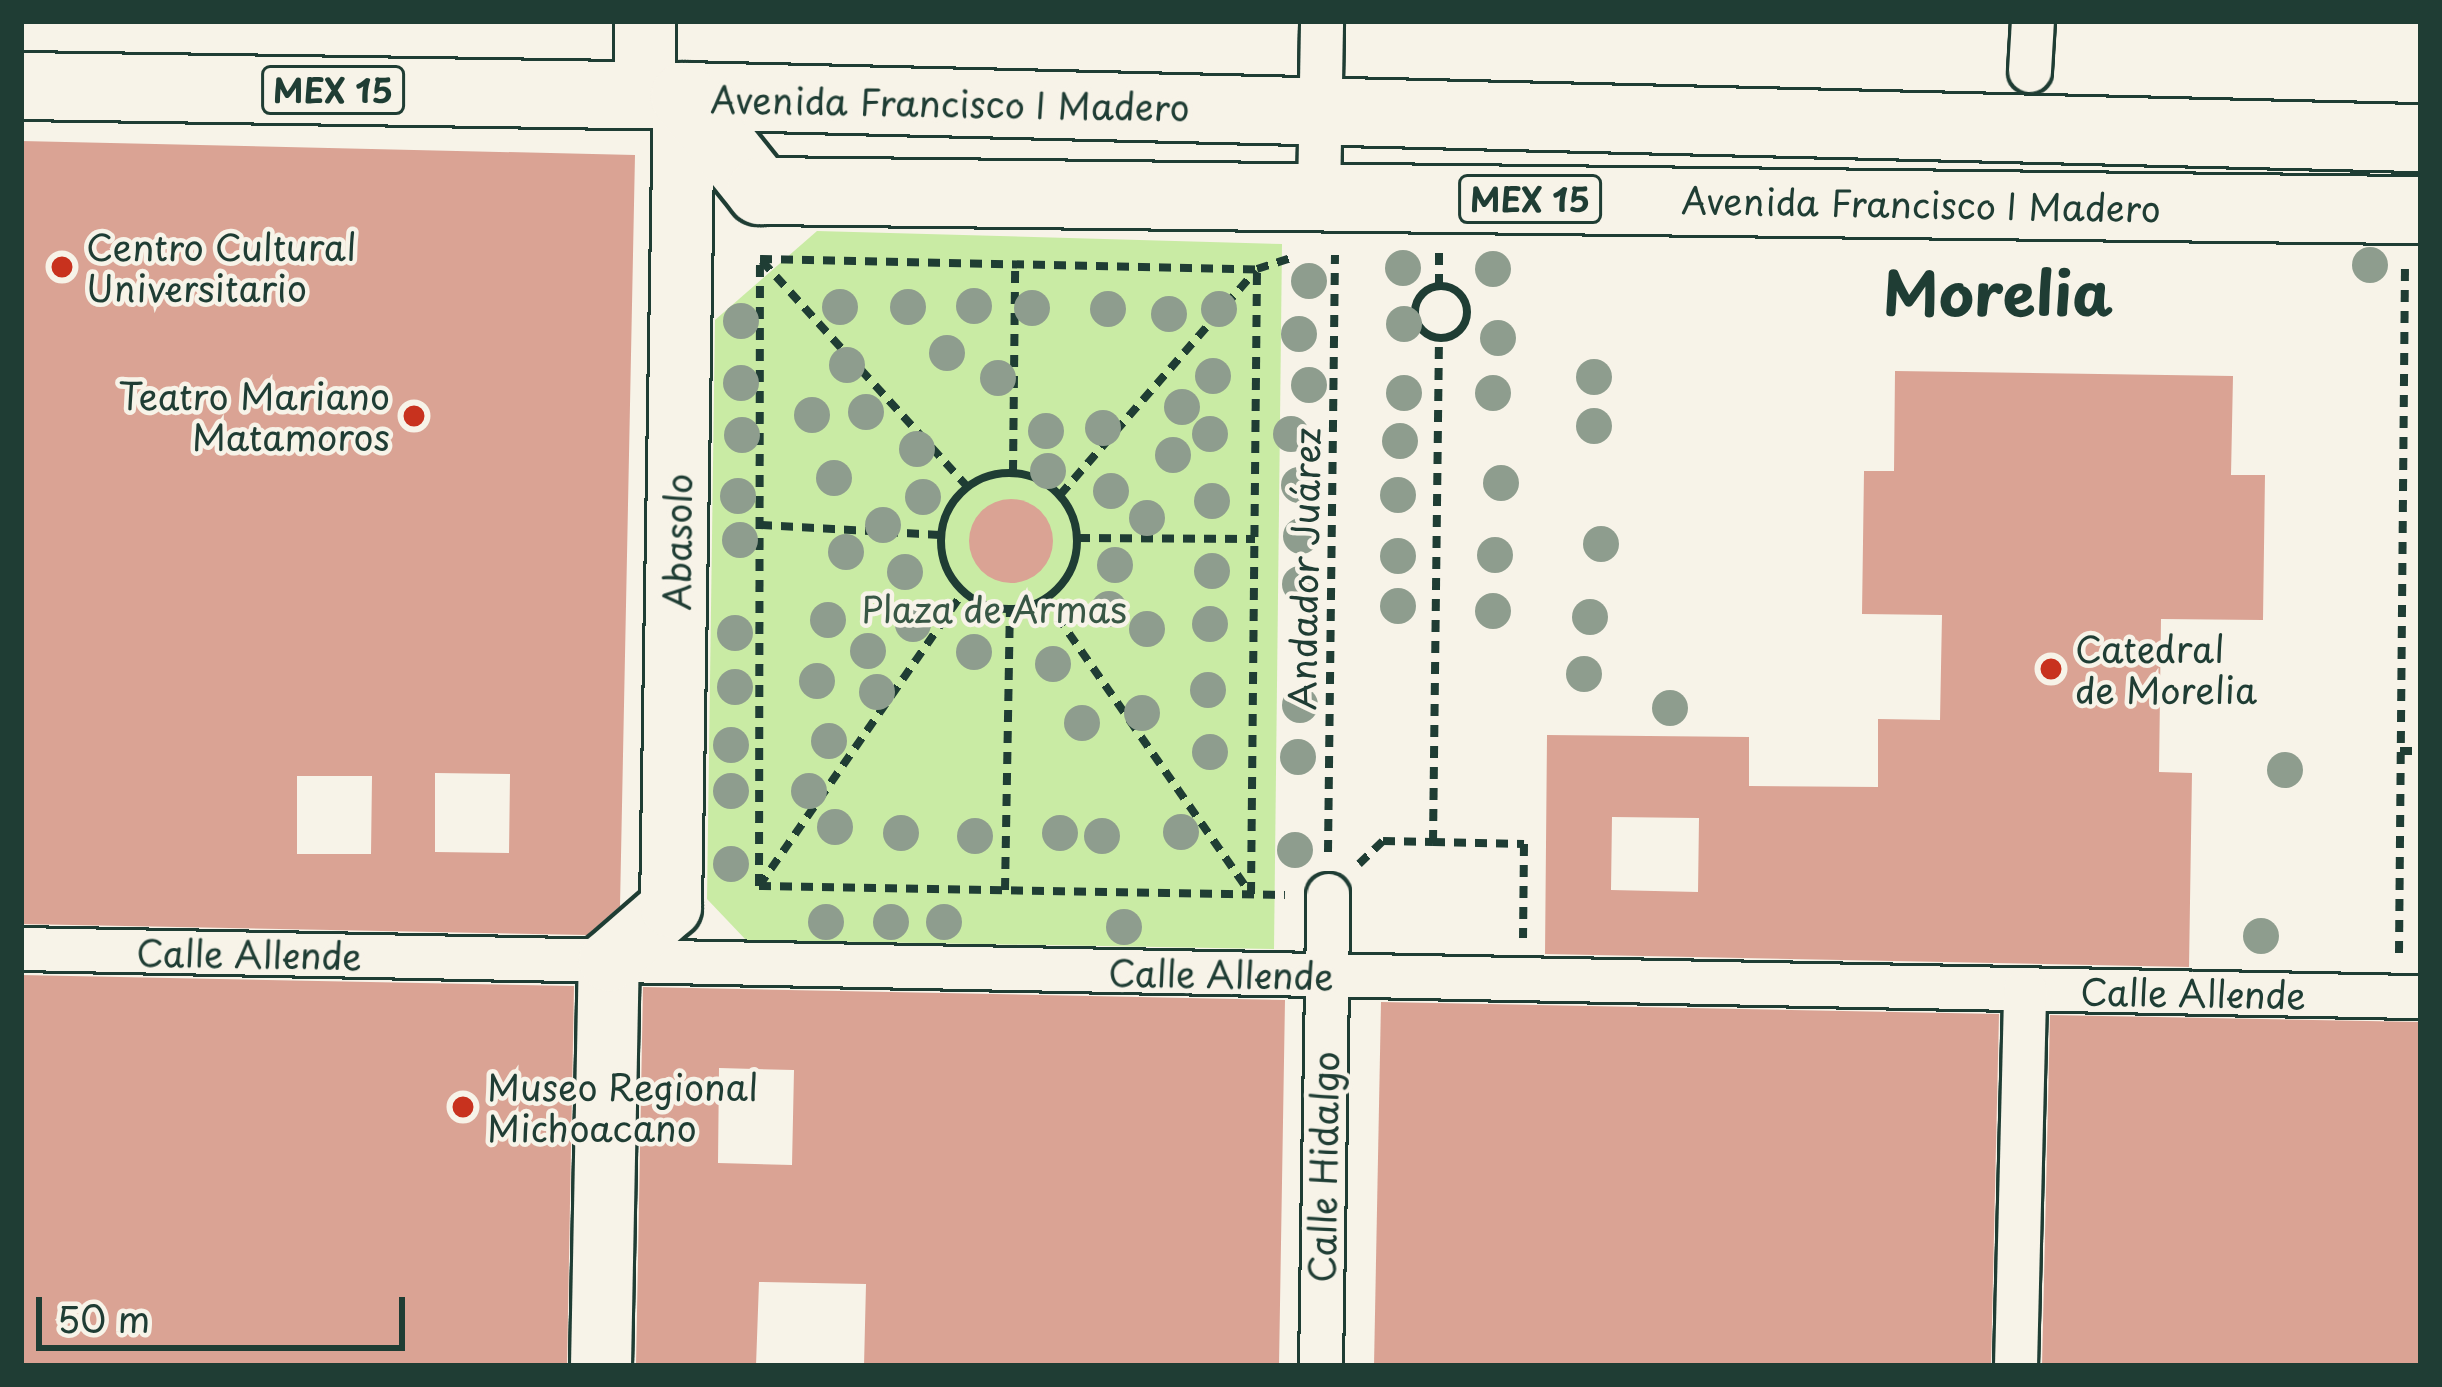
<!DOCTYPE html>
<meta charset="utf-8">
<style>
body{margin:0}
#map{position:relative;width:2442px;height:1387px;overflow:hidden;background:#f7f3e8;font-family:"Playpen Sans",sans-serif}
div>[style]{position:absolute}
.green>*{inset:0;background:#c9eba4}
.building>*{inset:0;background:#daa394}
.round{border-radius:50%}
.path>*{height:8px;margin-top:-4px;transform-origin:0;background:repeating-linear-gradient(90deg,#1f3d34 0 12px,transparent 0 21px)}
.path>.ring{margin:-4px;padding:0;box-sizing:content-box;background:none;border:8px solid #1f3d34;border-radius:50%}
.roads{filter:drop-shadow(3px 0 #1f3d34) drop-shadow(-3px 0 #1f3d34) drop-shadow(0 3px #1f3d34) drop-shadow(0 -3px #1f3d34)}
.street>*{height:42px;margin:-21px;padding:0 21px;transform-origin:21px;border-radius:21px;background:#f7f3e8}
.secondary>*{height:60px;margin:-30px;padding:0 30px;transform-origin:30px;border-radius:30px;background:#f7f3e8}
.primary>*{height:66px;margin:-33px;padding:0 33px;transform-origin:33px;border-radius:33px;background:#f7f3e8}
.trees>*{width:36px;height:36px;margin:-18px;border-radius:50%;background:#8e9d8e}
.dots>*{width:33px;height:33px;translate:-50% -50%;box-sizing:border-box;border:6px solid #f7f3e8;border-radius:50%}
span{translate:-50% -50%;white-space:nowrap;text-align:center;line-height:1.15;-webkit-text-stroke:9px #f7f3e8;paint-order:stroke}
.shield-label span{padding:3px 9px;background:#f7f3e8;border:3px solid;border-radius:9px;-webkit-text-stroke-width:0}
.shield-label{font-size:33px;color:#1f3d34;font-weight:700}
.street-label{font-size:36px;color:#1f3d34}
.poi-label{font-size:36px;color:#1f3d34}
.left{translate:0 -50%;text-align:left}
.right{translate:-100% -50%;text-align:right}
.park-label{font-size:36px;color:#385745}
.town-label{font-size:60px;color:#1f3d34;font-weight:700}
.frame{position:absolute;inset:0;border:24px solid #1f3d34;pointer-events:none}
.scale{position:absolute;left:36px;top:1297px;width:369px;height:54px;box-sizing:border-box;border:6px solid #1f3d34;border-top:0;padding-left:15px;font-size:36px;line-height:42px;white-space:nowrap;color:#1f3d34;-webkit-text-stroke:9px #f7f3e8;paint-order:stroke}
</style>
<div id="map">
<div class="green">
<i style="clip-path:polygon(817px 231px,1282px 244px,1274px 949px,746px 940px,707px 899px,715px 320px)"></i>
</div>
<div class="building">
<i style="clip-path:polygon(evenodd,21px 141px,635px 155px,620px 906px,587px 935px,21px 924px,21px 141px,435px 773px,510px 774px,509px 853px,435px 852px,435px 773px,21px 141px,297px 776px,372px 776px,371px 854px,297px 854px,297px 776px)"></i>
<i style="clip-path:polygon(evenodd,1895px 371px,2233px 376px,2231px 475px,2265px 475px,2263px 620px,2161px 619px,2159px 772px,2192px 773px,2189px 967px,1545px 954px,1547px 735px,1749px 737px,1749px 786px,1878px 787px,1878px 719px,1940px 720px,1942px 615px,1862px 614px,1864px 471px,1894px 471px,1895px 371px,1612px 817px,1699px 818px,1698px 892px,1611px 890px,1612px 817px)"></i>
<i class="round" style="left:969px;top:499px;width:84px;height:84px"></i>
<i style="clip-path:polygon(21px 975px,574px 986px,567px 1366px,21px 1366px)"></i>
<i style="clip-path:polygon(evenodd,643px 987px,1285px 1000px,1279px 1366px,864px 1366px,866px 1284px,759px 1282px,756px 1366px,636px 1366px,643px 987px,719px 1068px,794px 1070px,792px 1165px,718px 1163px,719px 1068px)"></i>
<i style="clip-path:polygon(1381px 1002px,1999px 1014px,1991px 1366px,1374px 1366px)"></i>
<i style="clip-path:polygon(2050px 1015px,2421px 1022px,2421px 1366px,2042px 1366px)"></i>
</div>
<div class="path">
<i style="left:760px;top:259px;width:497px;rotate:1.2deg"></i>
<i style="left:1257px;top:269px;width:36px;rotate:-18deg"></i>
<i style="left:762px;top:261px;width:304px;rotate:47.7deg"></i>
<i class="ring" style="left:1415px;top:286px;width:44px;height:44px"></i>
<i style="left:1439px;top:286px;width:35px;rotate:-90deg"></i>
<i style="left:1013px;top:472px;width:208px;rotate:-89.4deg"></i>
<i class="ring" style="left:941px;top:473px;width:128px;height:128px"></i>
<i style="left:1060px;top:495px;width:298px;rotate:-48.9deg"></i>
<i style="left:760px;top:525px;width:180px;rotate:3.2deg"></i>
<i style="left:1078px;top:538px;width:177px;rotate:0.3deg"></i>
<i style="left:1045px;top:599px;width:358px;rotate:55.1deg"></i>
<i style="left:2400px;top:751px;width:21px"></i>
<i style="left:1433px;top:842px;width:91px;rotate:1.3deg"></i>
<i style="left:1524px;top:844px;width:94px;rotate:90.6deg"></i>
<i style="left:1328px;top:852px;width:597px;rotate:-89.33deg"></i>
<i style="left:1359px;top:864px;width:33px;rotate:-44deg"></i>
<i style="left:1383px;top:841px;width:50px;rotate:1.1deg"></i>
<i style="left:1433px;top:842px;width:504px;rotate:-89.32deg"></i>
<i style="left:759px;top:886px;width:526px;rotate:0.98deg"></i>
<i style="left:759px;top:886px;width:629px;rotate:-89.91deg"></i>
<i style="left:759px;top:886px;width:358px;rotate:-55.2deg"></i>
<i style="left:1005px;top:890px;width:280px;rotate:-89deg"></i>
<i style="left:1251px;top:894px;width:629px;rotate:-89.45deg"></i>
<i style="left:2399px;top:953px;width:687px;rotate:-89.5deg"></i>
</div>
<div class="roads">
<div class="street">
<i style="left:2030px;top:71px;width:50px;rotate:-86.6deg"></i>
<i style="left:1319px;top:197px;width:176px;rotate:-89deg"></i>
<i style="left:21px;top:949px;width:2400px;rotate:1.15deg"></i>
<i style="left:1321px;top:1366px;width:471px;rotate:-89.1deg"></i>
<i style="left:2016px;top:1366px;width:376px;rotate:-88.6deg"></i>
</div>
<div class="secondary">
<i style="left:645px;top:95px;width:74px;rotate:-90deg"></i>
<i style="left:601px;top:1366px;width:405px;rotate:-88.9deg"></i>
<i style="left:609px;top:961px;width:82px;rotate:-41.1deg"></i>
<i style="left:671px;top:907px;width:811px;rotate:-89.08deg"></i>
</div>
<div class="primary">
<i style="left:21px;top:86px;width:663px;rotate:0.86deg"></i>
<i style="left:684px;top:96px;width:1738px;rotate:1.39deg"></i>
<i style="left:684px;top:96px;width:122px;rotate:51.3deg"></i>
<i style="left:760px;top:191px;width:1661px;rotate:0.66deg"></i>
</div>
</div>
<div class="trees">
<i style="left:2370px;top:265px"></i>
<i style="left:1403px;top:268px"></i>
<i style="left:1493px;top:269px"></i>
<i style="left:1309px;top:281px"></i>
<i style="left:974px;top:306px"></i>
<i style="left:840px;top:307px"></i>
<i style="left:908px;top:307px"></i>
<i style="left:1032px;top:308px"></i>
<i style="left:1108px;top:309px"></i>
<i style="left:1219px;top:309px"></i>
<i style="left:1169px;top:314px"></i>
<i style="left:741px;top:321px"></i>
<i style="left:1404px;top:324px"></i>
<i style="left:1299px;top:334px"></i>
<i style="left:1498px;top:338px"></i>
<i style="left:947px;top:353px"></i>
<i style="left:847px;top:365px"></i>
<i style="left:1213px;top:376px"></i>
<i style="left:1594px;top:377px"></i>
<i style="left:998px;top:378px"></i>
<i style="left:741px;top:383px"></i>
<i style="left:1309px;top:385px"></i>
<i style="left:1404px;top:393px"></i>
<i style="left:1493px;top:393px"></i>
<i style="left:1182px;top:407px"></i>
<i style="left:866px;top:412px"></i>
<i style="left:812px;top:415px"></i>
<i style="left:1594px;top:426px"></i>
<i style="left:1103px;top:428px"></i>
<i style="left:1046px;top:431px"></i>
<i style="left:1210px;top:434px"></i>
<i style="left:1291px;top:434px"></i>
<i style="left:742px;top:435px"></i>
<i style="left:1400px;top:441px"></i>
<i style="left:917px;top:449px"></i>
<i style="left:1173px;top:455px"></i>
<i style="left:1048px;top:471px"></i>
<i style="left:834px;top:478px"></i>
<i style="left:1501px;top:483px"></i>
<i style="left:1299px;top:485px"></i>
<i style="left:1111px;top:491px"></i>
<i style="left:1398px;top:495px"></i>
<i style="left:738px;top:496px"></i>
<i style="left:923px;top:497px"></i>
<i style="left:1212px;top:501px"></i>
<i style="left:1147px;top:518px"></i>
<i style="left:883px;top:525px"></i>
<i style="left:1301px;top:536px"></i>
<i style="left:740px;top:540px"></i>
<i style="left:1601px;top:544px"></i>
<i style="left:846px;top:552px"></i>
<i style="left:1495px;top:555px"></i>
<i style="left:1398px;top:556px"></i>
<i style="left:1115px;top:565px"></i>
<i style="left:1212px;top:571px"></i>
<i style="left:905px;top:572px"></i>
<i style="left:1300px;top:584px"></i>
<i style="left:1398px;top:606px"></i>
<i style="left:1109px;top:609px"></i>
<i style="left:1493px;top:611px"></i>
<i style="left:1590px;top:617px"></i>
<i style="left:828px;top:620px"></i>
<i style="left:913px;top:624px"></i>
<i style="left:1210px;top:624px"></i>
<i style="left:1147px;top:629px"></i>
<i style="left:735px;top:633px"></i>
<i style="left:868px;top:651px"></i>
<i style="left:974px;top:652px"></i>
<i style="left:1053px;top:664px"></i>
<i style="left:1584px;top:674px"></i>
<i style="left:817px;top:681px"></i>
<i style="left:735px;top:687px"></i>
<i style="left:1208px;top:690px"></i>
<i style="left:877px;top:692px"></i>
<i style="left:1300px;top:705px"></i>
<i style="left:1670px;top:708px"></i>
<i style="left:1142px;top:713px"></i>
<i style="left:1082px;top:723px"></i>
<i style="left:829px;top:741px"></i>
<i style="left:731px;top:745px"></i>
<i style="left:1210px;top:752px"></i>
<i style="left:1298px;top:757px"></i>
<i style="left:2285px;top:770px"></i>
<i style="left:731px;top:791px"></i>
<i style="left:809px;top:791px"></i>
<i style="left:835px;top:827px"></i>
<i style="left:1181px;top:832px"></i>
<i style="left:901px;top:833px"></i>
<i style="left:1060px;top:833px"></i>
<i style="left:975px;top:836px"></i>
<i style="left:1102px;top:836px"></i>
<i style="left:1295px;top:850px"></i>
<i style="left:731px;top:864px"></i>
<i style="left:826px;top:922px"></i>
<i style="left:891px;top:922px"></i>
<i style="left:944px;top:922px"></i>
<i style="left:1124px;top:927px"></i>
<i style="left:2261px;top:936px"></i>
</div>
<div class="dots">
<i style="left:62px;top:267px;background:#c8321e"></i>
<i style="left:414px;top:416px;background:#c8321e"></i>
<i style="left:2051px;top:669px;background:#c8321e"></i>
<i style="left:463px;top:1107px;background:#c8321e"></i>
</div>
<div class="shield-label">
<span style="left:333px;top:90px">MEX 15</span>
<span style="left:1530px;top:199px">MEX 15</span>
</div>
<div class="street-label">
<span style="left:950px;top:103px;rotate:1deg">Avenida Francisco I Madero</span>
<span style="left:1921px;top:204px;rotate:1deg">Avenida Francisco I Madero</span>
<span style="left:677px;top:542px;rotate:-89deg">Abasolo</span>
<span style="left:1304px;top:569px;rotate:-89deg">Andador Juárez</span>
<span style="left:249px;top:954px;rotate:1deg">Calle Allende</span>
<span style="left:1221px;top:974px;rotate:1deg">Calle Allende</span>
<span style="left:2193px;top:993px;rotate:1deg">Calle Allende</span>
<span style="left:1323px;top:1167px;rotate:-89deg">Calle Hidalgo</span>
</div>
<div class="poi-label">
<span class="left" style="left:86px;top:267px">Centro Cultural<br>Universitario</span>
<span class="right" style="left:390px;top:416px">Teatro Mariano<br>Matamoros</span>
<span class="left" style="left:2075px;top:669px">Catedral<br>de Morelia</span>
<span class="left" style="left:487px;top:1107px">Museo Regional<br>Michoacano</span>
</div>
<div class="park-label">
<span style="left:994px;top:609px">Plaza de Armas</span>
</div>
<div class="town-label">
<span style="left:1998px;top:291px">Morelia</span>
</div>
<div class="frame"></div>
<div class="scale">50 m</div>
</div>
